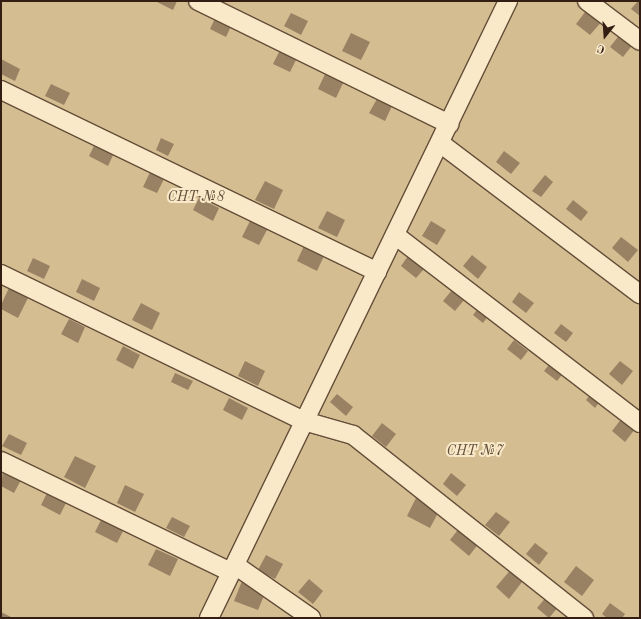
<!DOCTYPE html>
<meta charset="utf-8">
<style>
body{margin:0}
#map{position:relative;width:641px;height:619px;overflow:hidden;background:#f6ddac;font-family:"Old Standard TT",serif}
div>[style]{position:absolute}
.green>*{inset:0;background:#d5bd92}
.building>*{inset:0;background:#998163}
.roads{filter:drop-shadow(1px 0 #644e39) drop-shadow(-1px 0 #644e39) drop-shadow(0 1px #644e39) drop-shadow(0 -1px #644e39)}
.street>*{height:18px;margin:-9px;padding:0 9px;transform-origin:9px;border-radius:9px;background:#f9e9c9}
span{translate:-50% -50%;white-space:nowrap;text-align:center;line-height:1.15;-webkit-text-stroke:4px #f9e9c9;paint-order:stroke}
.park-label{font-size:14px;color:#644e39;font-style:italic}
.frame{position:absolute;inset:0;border:2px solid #341e13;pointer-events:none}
.north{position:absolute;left:585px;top:16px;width:40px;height:40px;-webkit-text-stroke:3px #f9e9c9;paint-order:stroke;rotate:197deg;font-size:11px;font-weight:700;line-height:16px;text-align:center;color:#341e13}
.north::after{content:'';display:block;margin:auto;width:14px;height:18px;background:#341e13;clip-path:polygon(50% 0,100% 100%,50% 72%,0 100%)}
</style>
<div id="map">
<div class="green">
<i style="clip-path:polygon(1px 1px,640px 1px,640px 618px,1px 618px)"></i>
</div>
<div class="building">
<i style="clip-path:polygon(155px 1px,177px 1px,173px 10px)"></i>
<i style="clip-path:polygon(638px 1px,640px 1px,640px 16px,631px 9px)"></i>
<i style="clip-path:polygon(588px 8px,603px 20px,590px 35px,576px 24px)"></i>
<i style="clip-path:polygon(291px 13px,308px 21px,301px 35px,284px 26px)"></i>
<i style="clip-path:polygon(216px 16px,232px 24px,226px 37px,210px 29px)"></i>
<i style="clip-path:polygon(351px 33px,370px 42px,361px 60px,342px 51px)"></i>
<i style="clip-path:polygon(621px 33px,634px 43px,623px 57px,610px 47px)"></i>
<i style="clip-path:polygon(280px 50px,297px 58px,290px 72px,273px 64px)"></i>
<i style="clip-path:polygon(1px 59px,20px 69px,15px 81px,1px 74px)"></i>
<i style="clip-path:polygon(325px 74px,343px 83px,336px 98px,318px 89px)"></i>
<i style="clip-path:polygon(51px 84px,70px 93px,64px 105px,45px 96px)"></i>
<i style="clip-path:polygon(377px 99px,392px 106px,385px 121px,369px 113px)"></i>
<i style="clip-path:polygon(161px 138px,174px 144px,168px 156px,156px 150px)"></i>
<i style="clip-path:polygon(95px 144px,114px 153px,108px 166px,89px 156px)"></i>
<i style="clip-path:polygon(504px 151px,520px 163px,511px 174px,496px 162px)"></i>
<i style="clip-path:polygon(152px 168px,166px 175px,157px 193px,143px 187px)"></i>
<i style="clip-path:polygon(545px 175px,553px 182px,541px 197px,532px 191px)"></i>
<i style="clip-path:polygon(265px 181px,283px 190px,274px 209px,255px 200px)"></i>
<i style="clip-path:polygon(199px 198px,219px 208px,213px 221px,193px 210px)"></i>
<i style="clip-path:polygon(573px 200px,588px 212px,581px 221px,566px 209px)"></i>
<i style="clip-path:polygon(327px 211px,345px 220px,337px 237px,318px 228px)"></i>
<i style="clip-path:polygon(251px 219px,268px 228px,259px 245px,242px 237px)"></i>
<i style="clip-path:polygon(431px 221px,446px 230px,437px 245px,422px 236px)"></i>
<i style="clip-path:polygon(621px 237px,638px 250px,628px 262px,612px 248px)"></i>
<i style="clip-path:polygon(304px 246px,324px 256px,317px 271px,297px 261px)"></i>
<i style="clip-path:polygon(472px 255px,487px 267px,478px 279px,463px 266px)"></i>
<i style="clip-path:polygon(408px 256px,424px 269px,416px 278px,401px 266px)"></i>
<i style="clip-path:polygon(33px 258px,50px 266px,44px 279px,27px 271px)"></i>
<i style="clip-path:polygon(82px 279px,100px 288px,94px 301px,76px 292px)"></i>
<i style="clip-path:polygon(9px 288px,28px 298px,18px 318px,1px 309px,1px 305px)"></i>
<i style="clip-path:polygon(452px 290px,464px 300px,455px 311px,443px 301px)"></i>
<i style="clip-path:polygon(519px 292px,534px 303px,526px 313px,512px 302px)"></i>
<i style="clip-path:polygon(141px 303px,160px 313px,152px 330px,132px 320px)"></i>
<i style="clip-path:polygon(479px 307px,489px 315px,483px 323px,473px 315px)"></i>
<i style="clip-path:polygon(69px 319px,85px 327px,78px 343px,61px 334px)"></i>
<i style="clip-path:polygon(561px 324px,573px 333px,566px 342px,554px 333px)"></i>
<i style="clip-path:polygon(514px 340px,528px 351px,521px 360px,507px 349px)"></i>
<i style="clip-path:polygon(123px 346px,140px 355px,133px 369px,116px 360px)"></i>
<i style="clip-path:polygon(245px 361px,265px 371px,258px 386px,238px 376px)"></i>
<i style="clip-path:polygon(552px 361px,565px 371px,557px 381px,544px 371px)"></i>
<i style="clip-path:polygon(620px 361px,633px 371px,622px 385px,609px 374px)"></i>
<i style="clip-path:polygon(175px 373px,193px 381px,188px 390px,171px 382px)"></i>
<i style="clip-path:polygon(337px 394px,353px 407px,346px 416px,330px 402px)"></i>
<i style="clip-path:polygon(591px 394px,600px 401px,595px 408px,586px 400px)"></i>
<i style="clip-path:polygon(229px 398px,248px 408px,242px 420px,223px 410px)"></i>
<i style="clip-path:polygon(622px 418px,635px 429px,625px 442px,612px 431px)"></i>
<i style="clip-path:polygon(382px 423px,396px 434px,386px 447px,372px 436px)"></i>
<i style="clip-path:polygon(9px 434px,27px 443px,21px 455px,2px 446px)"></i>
<i style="clip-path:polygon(75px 456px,96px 466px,85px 488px,64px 477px)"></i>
<i style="clip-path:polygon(3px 471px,21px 480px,14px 493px,1px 486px)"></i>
<i style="clip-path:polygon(451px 473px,466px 485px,457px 496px,443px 484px)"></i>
<i style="clip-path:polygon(125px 485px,144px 494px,135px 512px,117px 503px)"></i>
<i style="clip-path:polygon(48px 491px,67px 501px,60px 515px,41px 505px)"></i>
<i style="clip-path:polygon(417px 496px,440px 509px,430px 528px,407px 516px)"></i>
<i style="clip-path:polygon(496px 512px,510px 522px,499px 536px,485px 525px)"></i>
<i style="clip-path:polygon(172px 517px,190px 526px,184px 537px,166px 528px)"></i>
<i style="clip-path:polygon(101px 520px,123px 531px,117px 543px,95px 532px)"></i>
<i style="clip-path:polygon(460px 527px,479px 543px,469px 556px,450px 540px)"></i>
<i style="clip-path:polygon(535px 543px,548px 553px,539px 565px,526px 554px)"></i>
<i style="clip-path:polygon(156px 549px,178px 559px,170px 576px,148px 565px)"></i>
<i style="clip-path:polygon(266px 555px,283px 564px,275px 579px,258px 570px)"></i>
<i style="clip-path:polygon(576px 566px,594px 580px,582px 596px,564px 582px)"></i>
<i style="clip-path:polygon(512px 568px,525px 578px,509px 599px,496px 587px)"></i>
<i style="clip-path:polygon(309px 579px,323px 591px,313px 604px,298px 592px)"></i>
<i style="clip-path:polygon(242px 581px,266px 591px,258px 610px,234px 601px)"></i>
<i style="clip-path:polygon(547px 596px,559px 606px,549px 618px,537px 608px)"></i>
<i style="clip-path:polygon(610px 603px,625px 614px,622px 618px,607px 618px,602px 614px)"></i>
<i style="clip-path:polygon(1px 612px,13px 618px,1px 618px)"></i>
</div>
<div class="roads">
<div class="street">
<i style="left:198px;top:1px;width:280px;rotate:26.1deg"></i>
<i style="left:587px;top:1px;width:66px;rotate:37deg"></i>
<i style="left:1px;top:90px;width:418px;rotate:25.8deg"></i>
<i style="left:440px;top:143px;width:251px;rotate:37.1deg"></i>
<i style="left:395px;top:235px;width:309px;rotate:37.5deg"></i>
<i style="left:1px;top:274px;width:337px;rotate:25.9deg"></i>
<i style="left:304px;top:421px;width:51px;rotate:15.9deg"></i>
<i style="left:353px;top:435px;width:295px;rotate:38.4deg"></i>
<i style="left:1px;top:461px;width:255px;rotate:25.8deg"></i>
<i style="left:235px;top:565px;width:93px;rotate:34.9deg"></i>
<i style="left:209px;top:618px;width:686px;rotate:-64.15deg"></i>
</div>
</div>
<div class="park-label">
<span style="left:196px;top:197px">СНТ №8</span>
<span style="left:475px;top:451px">СНТ №7</span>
</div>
<div class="frame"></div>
<div class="north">С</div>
</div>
